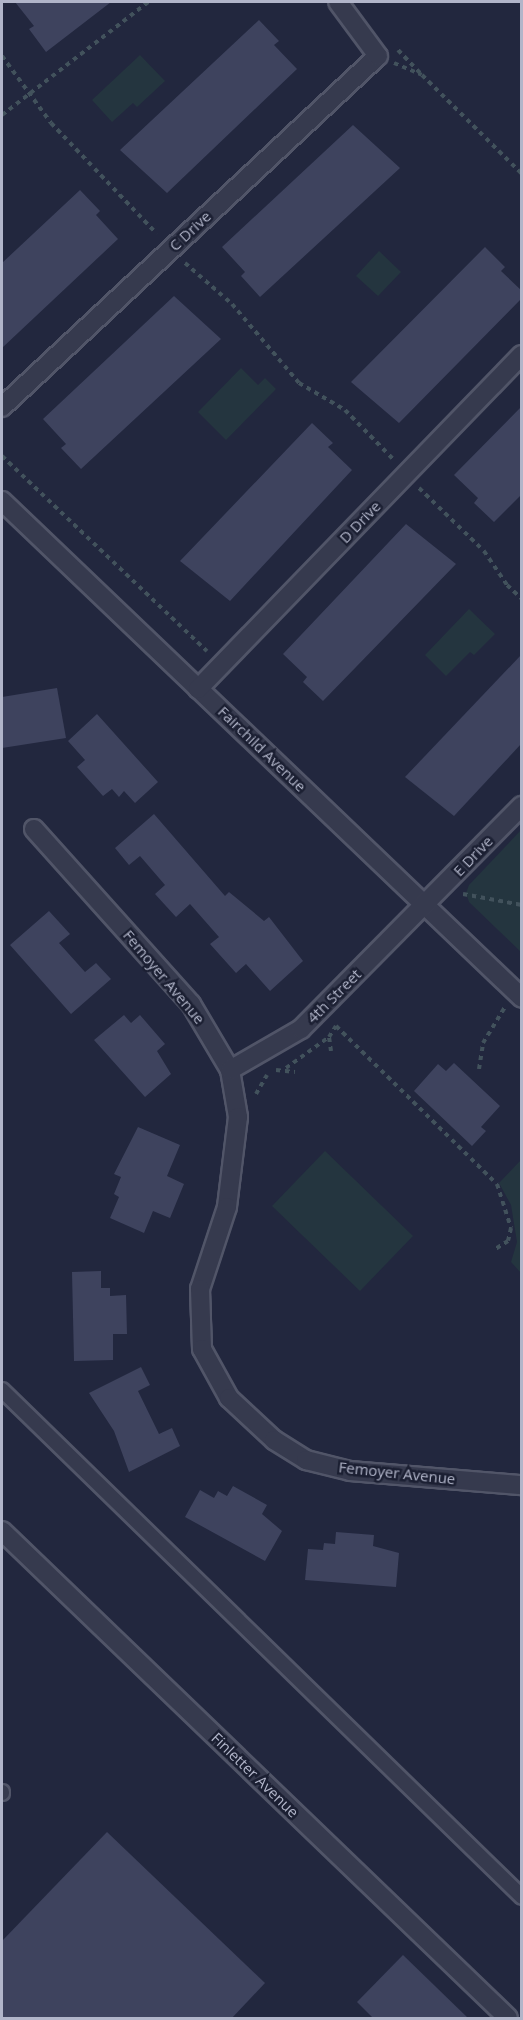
<!DOCTYPE html>
<style>
body{margin:0}
#map{position:relative;width:523px;height:2020px;overflow:hidden;background:#22273e;font-family:"Open Sans",sans-serif}
div>[style]{position:absolute}
.green>*{inset:0;background:#24353f}
.building>*{inset:0;background:#3e435e}
.path>*{height:4px;margin-top:-2px;transform-origin:0;background:repeating-linear-gradient(90deg,#42525c 0 4.5px,transparent 0 9px)}
.roads{filter:drop-shadow(2px 0 #515568) drop-shadow(-2px 0 #515568) drop-shadow(0 2px #515568) drop-shadow(0 -2px #515568)}
.service>*{height:14px;margin:-7px;padding:0 7px;transform-origin:7px;border-radius:7px;background:#363a4e}
.minor>*{height:18px;margin:-9px;padding:0 9px;transform-origin:9px;border-radius:9px;background:#363a4e}
span{translate:-50% -50%;white-space:nowrap;text-align:center;line-height:1.15;-webkit-text-stroke:5px #1b1f32;paint-order:stroke}
.street-label{font-size:15px;color:#b1b5c9}
.frame{position:absolute;inset:0;border:3px solid #b1b5c9;pointer-events:none}
</style>
<div id="map">
<div class="green">
<i style="clip-path:polygon(140px 55px,165px 81px,137px 107px,133px 103px,112px 122px,92px 100px)"></i>
<i style="clip-path:polygon(379px 251px,401px 272px,378px 296px,356px 276px)"></i>
<i style="clip-path:polygon(241px 368px,258px 385px,265px 378px,276px 389px,226px 440px,198px 412px)"></i>
<i style="clip-path:polygon(469px 609px,495px 634px,474px 655px,470px 652px,446px 676px,425px 655px)"></i>
<i style="clip-path:polygon(521px 830px,521px 952px,469px 902px,466px 893px,469px 885px)"></i>
<i style="clip-path:polygon(325px 1151px,413px 1236px,360px 1291px,272px 1206px)"></i>
<i style="clip-path:polygon(521px 1160px,521px 1273px,511px 1262px,517px 1242px,511px 1205px,499px 1183px)"></i>
</div>
<div class="building">
<i style="clip-path:polygon(15px 2px,111px 2px,46px 52px,29px 29px,34px 26px)"></i>
<i style="clip-path:polygon(259px 20px,279px 41px,274px 45px,297px 69px,167px 193px,120px 150px)"></i>
<i style="clip-path:polygon(353px 125px,400px 168px,260px 297px,241px 276px,245px 272px,222px 247px)"></i>
<i style="clip-path:polygon(80px 190px,100px 211px,96px 215px,118px 239px,2px 348px,2px 263px)"></i>
<i style="clip-path:polygon(485px 247px,505px 267px,501px 271px,522px 291px,522px 298px,399px 423px,351px 382px)"></i>
<i style="clip-path:polygon(174px 296px,221px 339px,81px 469px,61px 448px,66px 444px,43px 419px)"></i>
<i style="clip-path:polygon(522px 406px,522px 494px,494px 522px,474px 503px,478px 498px,454px 475px)"></i>
<i style="clip-path:polygon(312px 423px,333px 443px,328px 447px,352px 470px,230px 601px,180px 561px)"></i>
<i style="clip-path:polygon(406px 524px,456px 564px,323px 701px,303px 682px,307px 677px,283px 654px)"></i>
<i style="clip-path:polygon(522px 654px,522px 743px,454px 816px,405px 777px)"></i>
<i style="clip-path:polygon(57px 688px,66px 738px,2px 748px,2px 697px)"></i>
<i style="clip-path:polygon(97px 714px,158px 782px,135px 803px,124px 791px,119px 797px,112px 789px,103px 796px,77px 767px,85px 760px,68px 741px)"></i>
<i style="clip-path:polygon(154px 814px,225px 896px,229px 892px,264px 921px,269px 917px,303px 961px,270px 991px,246px 964px,236px 973px,210px 944px,219px 937px,190px 904px,176px 917px,155px 894px,165px 885px,140px 856px,129px 865px,115px 848px)"></i>
<i style="clip-path:polygon(49px 911px,70px 934px,59px 943px,85px 972px,96px 963px,111px 979px,71px 1014px,10px 945px)"></i>
<i style="clip-path:polygon(124px 1015px,131px 1023px,140px 1015px,165px 1044px,157px 1051px,171px 1074px,145px 1097px,94px 1040px)"></i>
<i style="clip-path:polygon(454px 1063px,500px 1106px,481px 1127px,486px 1131px,472px 1146px,414px 1091px,438px 1064px,446px 1071px)"></i>
<i style="clip-path:polygon(138px 1127px,180px 1145px,167px 1176px,184px 1184px,170px 1218px,153px 1211px,144px 1233px,110px 1218px,119px 1197px,114px 1194px,121px 1177px,114px 1174px)"></i>
<i style="clip-path:polygon(101px 1271px,101px 1288px,110px 1288px,110px 1296px,126px 1295px,127px 1334px,113px 1334px,113px 1360px,74px 1361px,72px 1272px)"></i>
<i style="clip-path:polygon(141px 1367px,150px 1385px,138px 1391px,159px 1434px,172px 1428px,180px 1446px,129px 1472px,114px 1431px,89px 1393px)"></i>
<i style="clip-path:polygon(233px 1486px,267px 1505px,262px 1514px,282px 1531px,265px 1561px,185px 1517px,200px 1490px,214px 1498px,218px 1491px,227px 1496px)"></i>
<i style="clip-path:polygon(336px 1532px,374px 1535px,373px 1546px,399px 1553px,396px 1587px,305px 1580px,308px 1549px,323px 1550px,324px 1543px,335px 1544px)"></i>
<i style="clip-path:polygon(107px 1832px,265px 1983px,231px 2019px,2px 2019px,2px 1941px)"></i>
<i style="clip-path:polygon(403px 1955px,469px 2019px,374px 2019px,357px 2002px)"></i>
</div>
<div class="path">
<i style="left:398px;top:50px;width:32px;rotate:46deg"></i>
<i style="left:2px;top:56px;width:83px;rotate:53.8deg"></i>
<i style="left:51px;top:123px;width:153px;rotate:46.3deg"></i>
<i style="left:394px;top:63px;width:30px;rotate:23deg"></i>
<i style="left:422px;top:75px;width:141px;rotate:44.7deg"></i>
<i style="left:2px;top:115px;width:185px;rotate:-37.7deg"></i>
<i style="left:185px;top:263px;width:62px;rotate:41.1deg"></i>
<i style="left:232px;top:304px;width:104px;rotate:49.7deg"></i>
<i style="left:299px;top:383px;width:53px;rotate:30.4deg"></i>
<i style="left:345px;top:410px;width:70px;rotate:45.6deg"></i>
<i style="left:2px;top:456px;width:283px;rotate:43.6deg"></i>
<i style="left:419px;top:488px;width:91px;rotate:44.1deg"></i>
<i style="left:484px;top:551px;width:41px;rotate:55.9deg"></i>
<i style="left:507px;top:585px;width:21px;rotate:43deg"></i>
<i style="left:463px;top:894px;width:60px;rotate:10.6deg"></i>
<i style="left:331px;top:1051px;width:14px;rotate:-98deg"></i>
<i style="left:329px;top:1037px;width:13px;rotate:-58deg"></i>
<i style="left:336px;top:1026px;width:226px;rotate:44.5deg"></i>
<i style="left:497px;top:1184px;width:46px;rotate:72.3deg"></i>
<i style="left:511px;top:1228px;width:13px;rotate:103deg"></i>
<i style="left:508px;top:1241px;width:15px;rotate:148deg"></i>
<i style="left:286px;top:1068px;width:53px;rotate:-35.8deg"></i>
<i style="left:479px;top:1069px;width:26px;rotate:-81deg"></i>
<i style="left:483px;top:1043px;width:42px;rotate:-58.6deg"></i>
<i style="left:276px;top:1070px;width:19px;rotate:6deg"></i>
<i style="left:256px;top:1094px;width:22px;rotate:-60deg"></i>
</div>
<div class="roads">
<div class="service">
<i style="left:2px;top:1390px;width:726px;rotate:44.27deg"></i>
<i style="left:2px;top:1793px;width:1px;rotate:-90deg"></i>
</div>
<div class="minor">
<i style="left:2px;top:407px;width:514px;rotate:-43.03deg"></i>
<i style="left:378px;top:56px;width:67px;rotate:-126.5deg"></i>
<i style="left:2px;top:501px;width:719px;rotate:43.7deg"></i>
<i style="left:198px;top:689px;width:465px;rotate:-45.9deg"></i>
<i style="left:34px;top:829px;width:235px;rotate:48.1deg"></i>
<i style="left:191px;top:1004px;width:77px;rotate:59.4deg"></i>
<i style="left:230px;top:1070px;width:48px;rotate:80.3deg"></i>
<i style="left:238px;top:1117px;width:91px;rotate:97deg"></i>
<i style="left:227px;top:1207px;width:86px;rotate:108.2deg"></i>
<i style="left:200px;top:1289px;width:60px;rotate:88.1deg"></i>
<i style="left:202px;top:1349px;width:56px;rotate:61.1deg"></i>
<i style="left:229px;top:1398px;width:62px;rotate:43deg"></i>
<i style="left:274px;top:1440px;width:38px;rotate:32deg"></i>
<i style="left:306px;top:1460px;width:45px;rotate:14deg"></i>
<i style="left:350px;top:1471px;width:173px;rotate:4.7deg"></i>
<i style="left:230px;top:1070px;width:82px;rotate:-30deg"></i>
<i style="left:301px;top:1029px;width:314px;rotate:-45.3deg"></i>
<i style="left:2px;top:1531px;width:702px;rotate:43.9deg"></i>
</div>
</div>
<div class="street-label">
<span style="left:190px;top:231px;rotate:-43deg">C Drive</span>
<span style="left:360px;top:522px;rotate:-46deg">D Drive</span>
<span style="left:262px;top:749px;rotate:44deg">Fairchild Avenue</span>
<span style="left:473px;top:856px;rotate:-46deg">E Drive</span>
<span style="left:164px;top:977px;rotate:50deg">Femoyer Avenue</span>
<span style="left:334px;top:996px;rotate:-45deg">4th Street</span>
<span style="left:397px;top:1473px;rotate:6deg">Femoyer Avenue</span>
<span style="left:255px;top:1775px;rotate:44deg">Finletter Avenue</span>
</div>
<div class="frame"></div>
</div>
